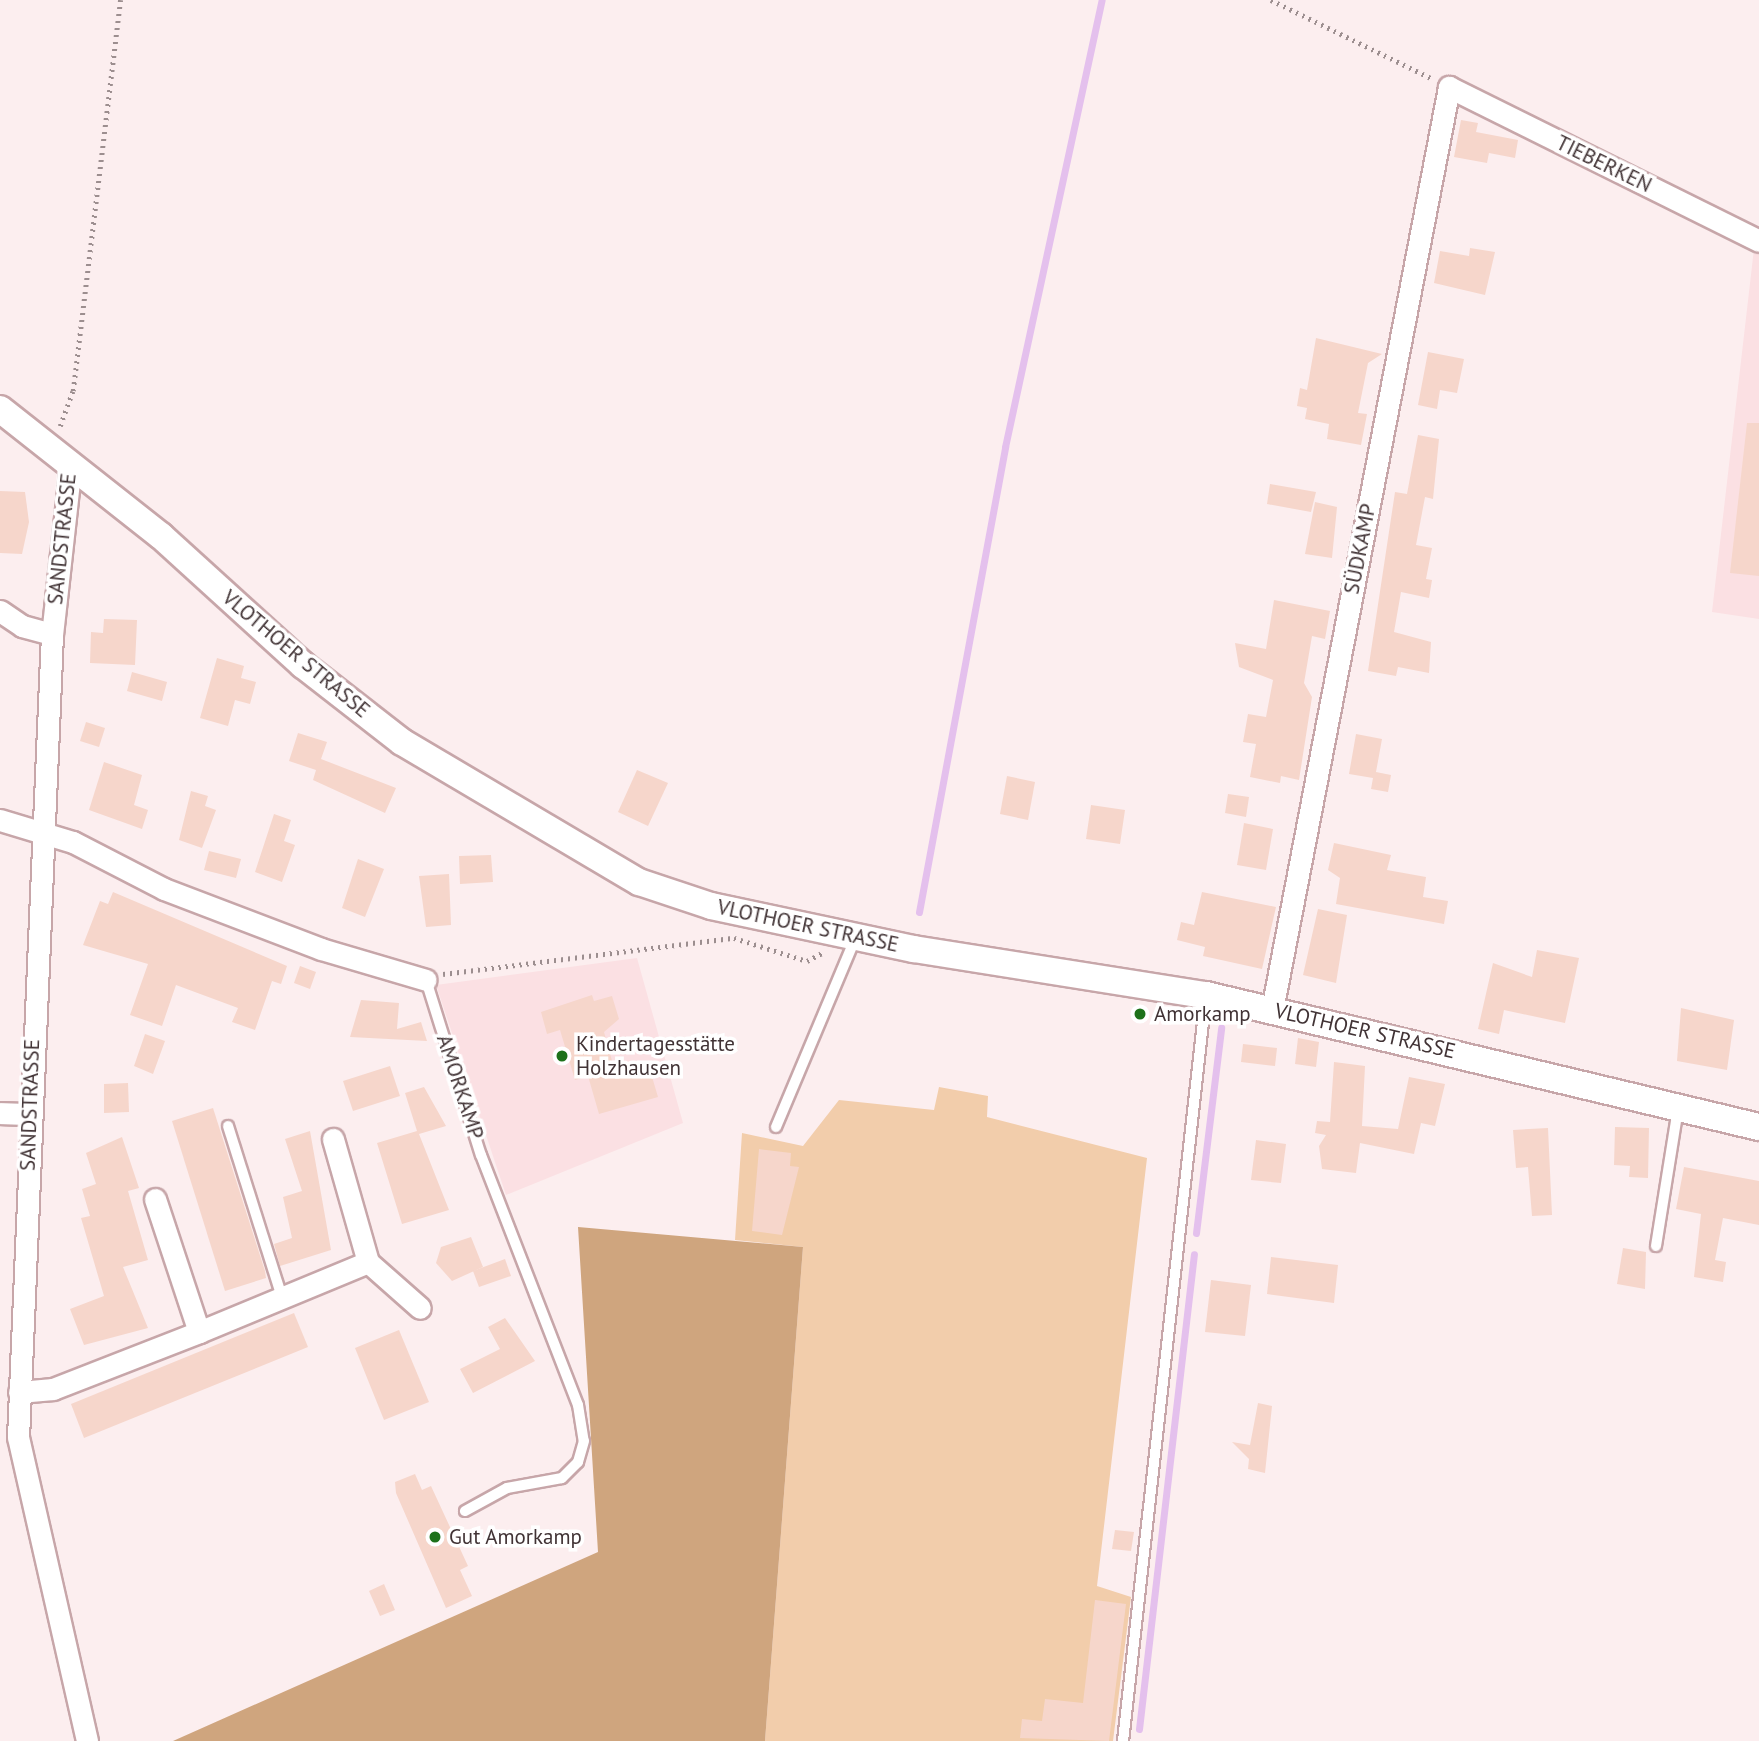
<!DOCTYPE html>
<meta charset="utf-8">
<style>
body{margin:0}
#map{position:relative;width:1759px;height:1741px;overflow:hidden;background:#fceeef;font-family:"PT Sans",sans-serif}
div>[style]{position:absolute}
.built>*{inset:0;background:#fbe0e3}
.green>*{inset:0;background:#f2cdab}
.forest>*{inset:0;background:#cfa57e}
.stream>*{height:7px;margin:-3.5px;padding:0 3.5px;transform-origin:3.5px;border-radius:3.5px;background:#e4c0ed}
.building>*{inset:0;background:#f6d6cb}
.path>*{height:4.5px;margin-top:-2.25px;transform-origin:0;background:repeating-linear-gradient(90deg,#9c8e8f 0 2px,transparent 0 7px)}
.roads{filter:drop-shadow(2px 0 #c7a6a9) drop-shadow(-2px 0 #c7a6a9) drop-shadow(0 2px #c7a6a9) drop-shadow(0 -2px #c7a6a9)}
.service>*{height:10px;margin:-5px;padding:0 5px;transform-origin:5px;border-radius:5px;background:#fff}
.minor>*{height:21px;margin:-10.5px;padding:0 10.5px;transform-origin:10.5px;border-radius:10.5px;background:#fff}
.tertiary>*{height:26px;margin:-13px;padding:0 13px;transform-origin:13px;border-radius:13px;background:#fff}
.dots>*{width:19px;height:19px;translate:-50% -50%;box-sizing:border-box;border:4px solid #fff;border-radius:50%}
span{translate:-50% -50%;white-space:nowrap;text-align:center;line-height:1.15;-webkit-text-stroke:7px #fff;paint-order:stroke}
.street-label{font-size:21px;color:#413335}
.poi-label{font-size:21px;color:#413335}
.left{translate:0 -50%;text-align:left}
</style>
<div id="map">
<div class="built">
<i style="clip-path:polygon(1754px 249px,1759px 251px,1759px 619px,1712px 612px)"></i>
<i style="clip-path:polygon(637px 958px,683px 1123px,506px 1195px,436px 985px)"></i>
</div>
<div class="green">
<i style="clip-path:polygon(939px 1087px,988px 1096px,987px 1117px,1147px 1158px,1097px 1586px,1131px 1597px,1113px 1741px,765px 1741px,803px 1247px,735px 1240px,742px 1133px,803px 1146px,839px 1100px,934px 1110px)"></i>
</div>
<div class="forest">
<i style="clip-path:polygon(578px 1227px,803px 1247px,765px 1741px,173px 1741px,598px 1552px)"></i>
</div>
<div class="stream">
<i style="left:919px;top:912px;width:473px;rotate:-79.5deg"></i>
<i style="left:1005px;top:447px;width:457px;rotate:-77.8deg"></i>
<i style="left:1196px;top:1233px;width:207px;rotate:-83deg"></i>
<i style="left:1139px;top:1729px;width:478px;rotate:-83.4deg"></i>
</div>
<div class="building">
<i style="clip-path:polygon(1461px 120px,1478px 123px,1476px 132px,1518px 140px,1515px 158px,1489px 153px,1487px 163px,1454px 157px)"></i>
<i style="clip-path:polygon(1470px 248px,1495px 252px,1485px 295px,1434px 283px,1440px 251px,1469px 256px)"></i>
<i style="clip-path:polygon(1316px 338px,1382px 354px,1368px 363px,1358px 413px,1367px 414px,1361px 445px,1327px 439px,1329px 424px,1305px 419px,1307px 408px,1297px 406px,1300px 388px,1307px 390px)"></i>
<i style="clip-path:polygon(1428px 352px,1464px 359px,1457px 393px,1440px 390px,1437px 409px,1418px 405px)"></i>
<i style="clip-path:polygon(1747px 423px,1759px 423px,1759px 576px,1730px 573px)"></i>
<i style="clip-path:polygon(1418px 435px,1439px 439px,1433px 499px,1425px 497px,1416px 545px,1432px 548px,1426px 579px,1432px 580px,1429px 598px,1401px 592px,1394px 632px,1431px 642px,1429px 673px,1398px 667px,1396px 676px,1368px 671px,1395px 492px,1407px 494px)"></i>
<i style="clip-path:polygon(1270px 484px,1316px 492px,1311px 512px,1267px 504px)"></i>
<i style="clip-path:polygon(0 491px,25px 492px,29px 522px,22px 554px,0 553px)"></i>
<i style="clip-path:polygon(1315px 502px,1337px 507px,1332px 558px,1305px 554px)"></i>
<i style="clip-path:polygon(1274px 600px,1330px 611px,1325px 639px,1312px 636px,1304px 683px,1312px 697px,1299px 780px,1281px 776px,1280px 783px,1250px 777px,1256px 744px,1243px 742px,1248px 714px,1266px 717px,1273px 680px,1239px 667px,1235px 643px,1266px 649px)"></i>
<i style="clip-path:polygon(104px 619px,137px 620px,135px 665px,90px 663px,91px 632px,103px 633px)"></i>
<i style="clip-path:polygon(217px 658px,244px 666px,241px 678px,256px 682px,250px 704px,235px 700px,228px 726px,200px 718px)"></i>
<i style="clip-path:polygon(132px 672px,167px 682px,162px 701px,127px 691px)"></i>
<i style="clip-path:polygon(86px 722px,105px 728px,99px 747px,80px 741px)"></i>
<i style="clip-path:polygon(298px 733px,327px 742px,321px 759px,396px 788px,385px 813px,313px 780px,316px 770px,289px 761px)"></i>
<i style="clip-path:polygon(1356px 734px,1382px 739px,1376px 772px,1391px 775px,1388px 792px,1371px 789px,1373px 778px,1349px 774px)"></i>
<i style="clip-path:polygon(104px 762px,142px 775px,134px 805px,148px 810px,142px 829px,89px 810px)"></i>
<i style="clip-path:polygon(637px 770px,668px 783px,648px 826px,618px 812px)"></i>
<i style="clip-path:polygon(1007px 776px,1035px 782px,1028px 820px,1000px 814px)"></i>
<i style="clip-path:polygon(191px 791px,208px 796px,205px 806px,216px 810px,202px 848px,179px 840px)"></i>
<i style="clip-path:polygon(1228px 794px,1249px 797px,1246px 817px,1225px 813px)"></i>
<i style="clip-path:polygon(1091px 805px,1125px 810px,1120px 844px,1086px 839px)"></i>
<i style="clip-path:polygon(274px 814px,291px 820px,284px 841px,295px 845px,282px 882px,255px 872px)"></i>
<i style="clip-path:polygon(1244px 823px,1273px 829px,1266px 870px,1237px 865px)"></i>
<i style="clip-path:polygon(1334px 843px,1391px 855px,1387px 870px,1426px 877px,1423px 897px,1448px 901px,1444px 924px,1336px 904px,1340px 878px,1328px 870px)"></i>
<i style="clip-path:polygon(209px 851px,241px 859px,236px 878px,204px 870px)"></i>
<i style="clip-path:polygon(491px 855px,493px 882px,460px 884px,459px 856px)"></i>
<i style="clip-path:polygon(358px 859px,384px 869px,365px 917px,342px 908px)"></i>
<i style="clip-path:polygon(449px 874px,451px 925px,426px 927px,419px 876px)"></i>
<i style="clip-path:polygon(113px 892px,287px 966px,281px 984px,272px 981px,255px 1030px,232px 1022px,238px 1008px,176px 985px,162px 1026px,130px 1015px,148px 964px,83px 945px,100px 901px,108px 904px)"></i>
<i style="clip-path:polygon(1202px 892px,1276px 907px,1262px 969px,1203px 956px,1205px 947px,1177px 940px,1181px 922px,1194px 925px)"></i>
<i style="clip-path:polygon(1318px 909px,1347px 915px,1336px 983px,1303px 975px)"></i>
<i style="clip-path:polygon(1537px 950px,1579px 958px,1565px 1023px,1504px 1010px,1499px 1034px,1478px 1029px,1493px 963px,1532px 977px)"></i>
<i style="clip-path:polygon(300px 966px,316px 972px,310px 989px,294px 983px)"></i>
<i style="clip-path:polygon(592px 995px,594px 1001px,612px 996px,619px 1019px,604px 1032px,614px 1068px,632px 1063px,635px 1074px,650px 1070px,658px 1097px,599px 1114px,588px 1076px,575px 1080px,560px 1030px,547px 1034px,541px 1012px)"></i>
<i style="clip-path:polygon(361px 1000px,399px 1003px,397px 1029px,421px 1022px,427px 1041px,350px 1037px)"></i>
<i style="clip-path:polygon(1681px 1008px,1734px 1020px,1727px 1070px,1677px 1061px)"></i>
<i style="clip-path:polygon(145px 1034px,165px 1041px,153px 1074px,134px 1066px)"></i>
<i style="clip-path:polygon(1298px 1038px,1319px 1042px,1316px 1067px,1295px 1064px)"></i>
<i style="clip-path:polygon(1243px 1044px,1277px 1048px,1275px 1066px,1241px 1062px)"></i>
<i style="clip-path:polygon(1334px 1062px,1365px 1066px,1362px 1126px,1398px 1129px,1409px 1077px,1445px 1084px,1435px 1126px,1421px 1123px,1414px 1154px,1360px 1143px,1356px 1173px,1322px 1169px,1319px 1146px,1326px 1135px,1315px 1133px,1317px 1121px,1330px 1122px)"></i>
<i style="clip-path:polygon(390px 1066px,400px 1096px,353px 1111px,343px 1081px)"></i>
<i style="clip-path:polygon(128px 1083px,129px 1112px,104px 1113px,104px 1084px)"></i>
<i style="clip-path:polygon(424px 1087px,446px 1126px,419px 1134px,449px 1210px,402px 1224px,377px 1143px,417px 1131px,405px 1093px)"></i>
<i style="clip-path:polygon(213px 1108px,265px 1271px,266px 1278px,225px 1291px,172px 1121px)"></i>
<i style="clip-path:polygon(1615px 1127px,1649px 1128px,1648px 1178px,1629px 1177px,1630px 1166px,1614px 1165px)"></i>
<i style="clip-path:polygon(1548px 1128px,1552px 1215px,1532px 1216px,1528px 1167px,1516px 1168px,1513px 1130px)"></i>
<i style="clip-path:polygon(310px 1131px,331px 1250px,280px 1266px,274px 1244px,292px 1238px,283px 1197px,302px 1191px,285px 1139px)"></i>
<i style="clip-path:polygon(122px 1137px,139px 1188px,128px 1191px,148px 1260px,123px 1267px,148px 1328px,84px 1345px,70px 1309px,104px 1296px,81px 1218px,90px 1216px,82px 1189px,96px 1184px,86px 1153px)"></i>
<i style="clip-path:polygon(1256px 1140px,1286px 1144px,1281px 1183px,1251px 1180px)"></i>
<i style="clip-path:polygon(759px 1149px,791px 1153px,790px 1166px,799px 1167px,782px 1235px,752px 1231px)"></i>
<i style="clip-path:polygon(1684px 1167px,1759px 1181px,1759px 1225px,1723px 1218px,1715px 1260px,1726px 1262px,1723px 1282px,1694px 1277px,1701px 1214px,1676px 1209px)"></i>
<i style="clip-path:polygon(471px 1237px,483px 1267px,452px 1281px,436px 1263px,441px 1247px)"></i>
<i style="clip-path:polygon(1623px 1248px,1646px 1252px,1645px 1289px,1617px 1284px)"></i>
<i style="clip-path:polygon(1271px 1257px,1338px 1265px,1334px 1303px,1267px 1294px)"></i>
<i style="clip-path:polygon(505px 1259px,511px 1276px,479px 1287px,473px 1271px)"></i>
<i style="clip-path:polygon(1211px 1280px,1251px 1285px,1245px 1336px,1205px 1332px)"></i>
<i style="clip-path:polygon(294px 1313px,308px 1347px,84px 1438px,71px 1404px)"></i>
<i style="clip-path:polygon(505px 1318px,535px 1361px,473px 1393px,460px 1369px,500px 1349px,488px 1327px)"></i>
<i style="clip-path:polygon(399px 1330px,429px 1402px,384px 1420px,355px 1348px)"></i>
<i style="clip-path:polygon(1258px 1403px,1272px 1406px,1265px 1473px,1248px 1469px,1249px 1459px,1232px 1442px,1250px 1445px)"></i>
<i style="clip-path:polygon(415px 1474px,422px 1490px,431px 1486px,468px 1566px,460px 1570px,472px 1596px,446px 1608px,396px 1493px,395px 1482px)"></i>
<i style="clip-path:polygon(1115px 1530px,1134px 1532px,1131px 1551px,1112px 1549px)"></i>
<i style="clip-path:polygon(384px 1584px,395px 1610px,380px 1616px,369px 1591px)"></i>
<i style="clip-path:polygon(1095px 1600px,1126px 1604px,1109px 1741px,1020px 1738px,1022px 1719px,1042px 1721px,1045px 1699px,1083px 1703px)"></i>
</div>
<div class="path">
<i style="left:1271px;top:0;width:178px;rotate:26deg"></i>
<i style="left:60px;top:426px;width:37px;rotate:-70deg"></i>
<i style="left:73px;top:391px;width:394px;rotate:-83.1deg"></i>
<i style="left:443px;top:974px;width:293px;rotate:-7.1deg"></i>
<i style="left:734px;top:938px;width:77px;rotate:17.5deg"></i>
<i style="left:807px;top:961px;width:17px;rotate:-28deg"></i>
</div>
<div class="roads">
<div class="service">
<i style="left:426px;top:980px;width:183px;rotate:72.6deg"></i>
<i style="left:481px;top:1155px;width:268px;rotate:68.8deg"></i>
<i style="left:578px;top:1405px;width:36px;rotate:81deg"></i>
<i style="left:584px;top:1441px;width:22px;rotate:106deg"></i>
<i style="left:578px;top:1462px;width:23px;rotate:135deg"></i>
<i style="left:562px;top:1478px;width:56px;rotate:169.7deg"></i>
<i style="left:507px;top:1488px;width:48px;rotate:151.3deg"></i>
<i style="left:228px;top:1126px;width:179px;rotate:72.5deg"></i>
<i style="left:776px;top:1127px;width:206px;rotate:-67.2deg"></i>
<i style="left:1656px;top:1246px;width:140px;rotate:-80.9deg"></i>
<i style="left:1123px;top:1741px;width:751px;rotate:-83.65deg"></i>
</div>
<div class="minor">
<i style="left:71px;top:463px;width:172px;rotate:96.3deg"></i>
<i style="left:52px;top:634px;width:804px;rotate:92.42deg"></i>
<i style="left:18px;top:1437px;width:312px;rotate:77.2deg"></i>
<i style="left:0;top:611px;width:27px;rotate:34deg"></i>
<i style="left:22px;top:626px;width:31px;rotate:15deg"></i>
<i style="left:0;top:820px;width:76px;rotate:16.8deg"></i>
<i style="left:73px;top:842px;width:102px;rotate:27.3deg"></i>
<i style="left:164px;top:889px;width:168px;rotate:20.9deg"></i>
<i style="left:321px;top:949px;width:109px;rotate:16.4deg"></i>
<i style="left:1272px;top:1010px;width:940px;rotate:-79.14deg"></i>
<i style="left:1449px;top:87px;width:346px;rotate:26.4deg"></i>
<i style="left:0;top:1113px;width:30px;rotate:2deg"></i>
<i style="left:368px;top:1262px;width:69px;rotate:41.5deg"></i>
<i style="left:199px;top:1332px;width:183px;rotate:-22.5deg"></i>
<i style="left:368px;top:1262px;width:128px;rotate:-105.9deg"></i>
<i style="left:19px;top:1392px;width:34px;rotate:-5deg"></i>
<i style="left:53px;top:1389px;width:157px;rotate:-21.3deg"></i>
<i style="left:199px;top:1332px;width:140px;rotate:-108.3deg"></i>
</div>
<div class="tertiary">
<i style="left:0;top:409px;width:205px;rotate:38.3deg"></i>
<i style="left:161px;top:536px;width:192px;rotate:42.3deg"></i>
<i style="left:303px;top:665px;width:125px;rotate:37.9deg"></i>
<i style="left:402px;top:742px;width:275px;rotate:30.6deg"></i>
<i style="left:639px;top:882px;width:76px;rotate:18.4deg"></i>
<i style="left:711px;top:906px;width:208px;rotate:12deg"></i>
<i style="left:914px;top:949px;width:296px;rotate:9deg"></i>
<i style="left:1206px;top:995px;width:569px;rotate:13.43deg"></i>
</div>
</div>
<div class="dots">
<i style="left:1140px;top:1014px;background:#1d711a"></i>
<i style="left:562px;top:1056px;background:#1d711a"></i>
<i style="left:435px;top:1537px;background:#1d711a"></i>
</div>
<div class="street-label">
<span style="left:1604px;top:164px;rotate:26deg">TIEBERKEN</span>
<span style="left:62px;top:539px;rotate:-84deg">SANDSTRASSE</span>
<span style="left:1360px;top:549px;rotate:-79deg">SÜDKAMP</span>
<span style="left:296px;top:654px;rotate:40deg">VLOTHOER STRASSE</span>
<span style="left:808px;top:926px;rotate:12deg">VLOTHOER STRASSE</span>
<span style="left:1365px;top:1031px;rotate:13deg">VLOTHOER STRASSE</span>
<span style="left:460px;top:1087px;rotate:72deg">AMORKAMP</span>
<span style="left:30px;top:1105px;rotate:-88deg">SANDSTRASSE</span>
</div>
<div class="poi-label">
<span class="left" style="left:1154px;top:1014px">Amorkamp</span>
<span class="left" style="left:576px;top:1056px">Kindertagesstätte<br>Holzhausen</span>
<span class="left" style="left:449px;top:1537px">Gut Amorkamp</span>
</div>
</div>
